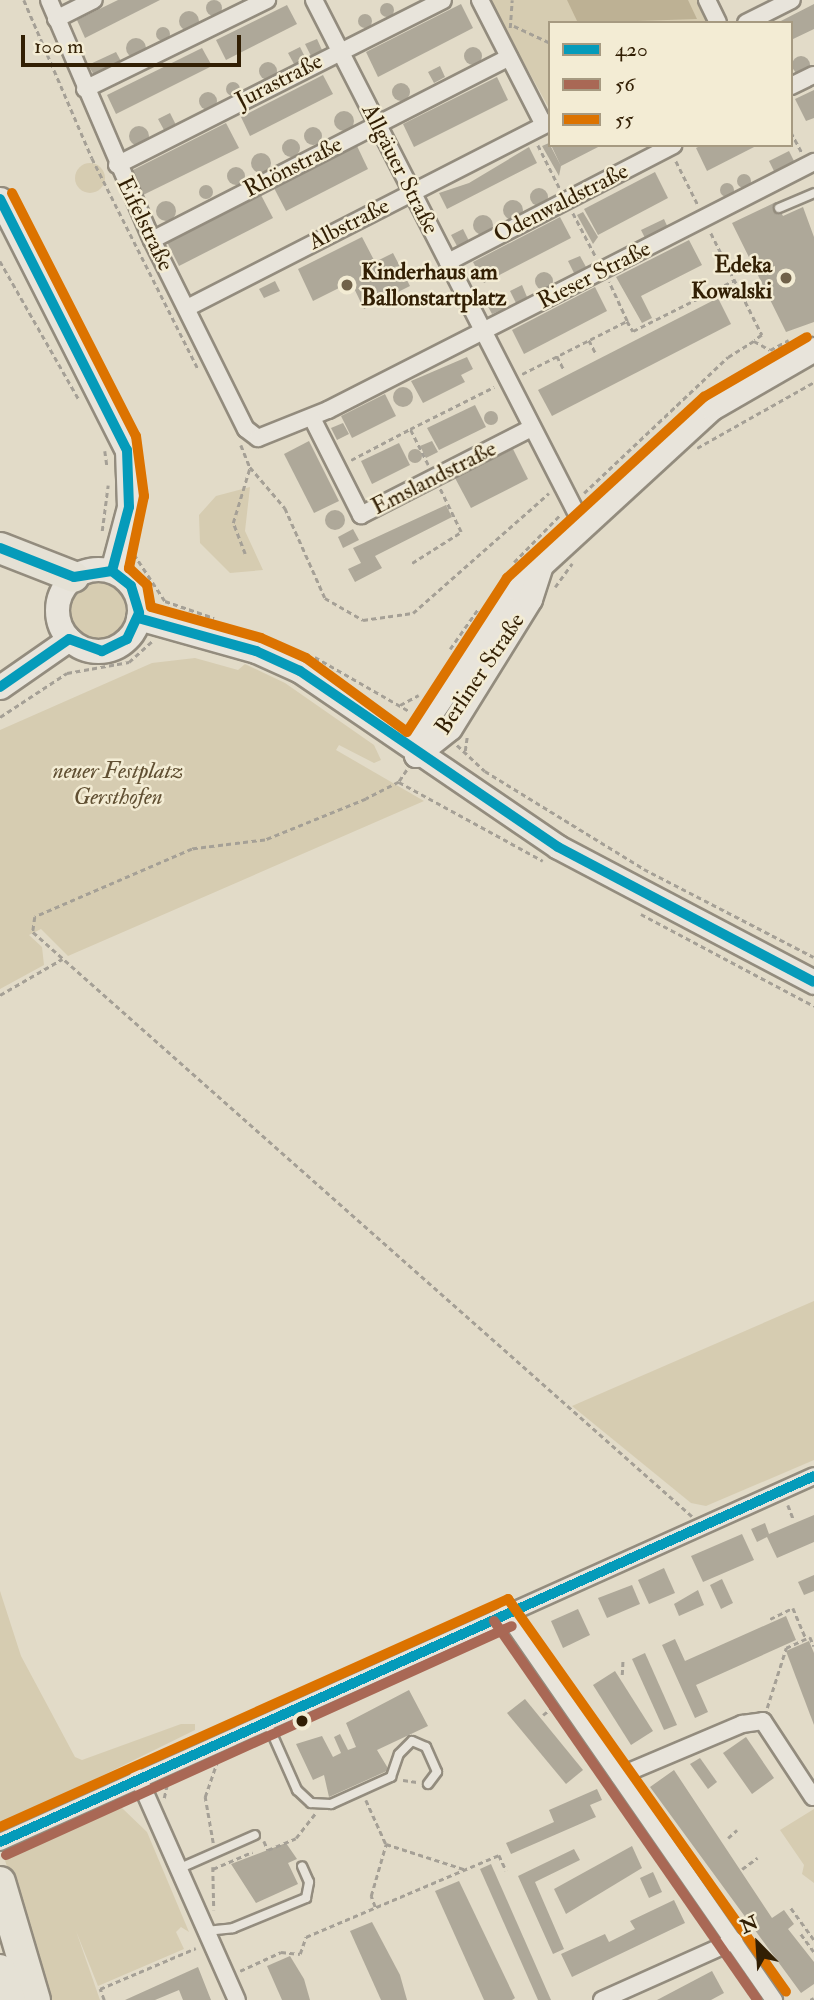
<!DOCTYPE html>
<meta charset="utf-8">
<style>
body{margin:0}
#map{position:relative;width:814px;height:2000px;overflow:hidden;background:#e2dbc8;font-family:"IM FELL Double Pica",serif}
div>[style]{position:absolute}
.green>*{inset:0;background:#d6ccb1}
.round{border-radius:50%}
.water>*{inset:0;background:#bdb194}
.building>*{inset:0;background:#aea899}
.path>*{height:2.5px;margin-top:-1.25px;transform-origin:0;background:repeating-linear-gradient(90deg,#a5a096 0 5px,transparent 0 8.5px)}
.roads{filter:drop-shadow(2px 0 #938c7e) drop-shadow(-2px 0 #938c7e) drop-shadow(0 2px #938c7e) drop-shadow(0 -2px #938c7e)}
.lane>*{height:8px;margin:-4px;padding:0 4px;transform-origin:4px;border-radius:4px;background:#e8e4db}
.street>*{height:16px;margin:-8px;padding:0 8px;transform-origin:8px;border-radius:8px;background:#e8e4db}
.secondary>*{height:23px;margin:-11.5px;padding:0 11.5px;transform-origin:11.5px;border-radius:11.5px;background:#e8e4db}
.secondary>.ring{margin:-11.5px;padding:0;box-sizing:content-box;background:none;border:23px solid #e8e4db;border-radius:50%}
.highway>*{height:30px;margin:-15px;padding:0 15px;transform-origin:15px;border-radius:15px;background:#e5e1d5}
.bus-1>*{height:10px;margin:-5px;padding:0 5px;transform-origin:5px;border-radius:5px;background:#059bba}
.bus-2>*{height:10px;margin:-5px;padding:0 5px;transform-origin:5px;border-radius:5px;background:#a96855}
.bus-3>*{height:10px;margin:-5px;padding:0 5px;transform-origin:5px;border-radius:5px;background:#dc7300}
.dots>*{width:19px;height:19px;translate:-50% -50%;box-sizing:border-box;border:4px solid #f3ecd4;border-radius:50%}
span{translate:-50% -50%;white-space:nowrap;text-align:center;line-height:1.15;-webkit-text-stroke:5px #f3ecd4;paint-order:stroke}
.street-label{font-size:23px;color:#321f04}
.poi-label{font-size:23px;color:#321f04;font-weight:700}
.right{translate:-100% -50%;text-align:right}
.left{translate:0 -50%;text-align:left}
.park-label{font-size:23px;color:#604f32;font-style:italic}
.legend{position:absolute;left:548px;top:21px;width:245px;height:126px;box-sizing:border-box;background:#f3ecd4;border:2px solid #a69a81;margin:0;padding:9px 12px;list-style:none;font-size:21px;color:#321f04}
.legend li{display:flex;align-items:center;gap:14px;height:35px}
.legend b{width:35px;border:2px solid #a69a81}
.north{position:absolute;left:723px;top:1909px;width:70px;height:70px;-webkit-text-stroke:5px #f3ecd4;paint-order:stroke;rotate:336deg;font-size:19px;font-weight:700;line-height:28px;text-align:center;color:#321f04}
.north::after{content:'';display:block;margin:auto;width:24px;height:32px;background:#321f04;clip-path:polygon(50% 0,100% 100%,50% 72%,0 100%)}
.scale{position:absolute;left:21px;top:35px;width:220px;height:32px;box-sizing:border-box;border:4px solid #321f04;border-top:0;padding-left:9px;font-size:21px;line-height:24px;white-space:nowrap;color:#321f04;-webkit-text-stroke:5px #f3ecd4;paint-order:stroke}
</style>
<div id="map">
<div class="green">
<i style="clip-path:polygon(489px 0,698px 0,710px 23px,550px 23px,550px 110px)"></i>
<i class="round" style="left:75px;top:163px;width:30px;height:30px"></i>
<i style="clip-path:polygon(250px 487px,245px 531px,263px 570px,230px 573px,200px 543px,199px 515px,216px 496px)"></i>
<i class="round" style="left:64px;top:576px;width:68px;height:68px"></i>
<i style="clip-path:polygon(195px 658px,238px 670px,245px 664px,285px 683px,374px 745px,381px 760px,374px 763px,339px 745px,336px 750px,424px 801px,68px 956px,41px 929px,29px 935px,42px 947px,44px 965px,0 989px,0 730px,152px 663px)"></i>
<i style="clip-path:polygon(814px 1301px,814px 1460px,706px 1506px,691px 1503px,572px 1406px)"></i>
<i style="clip-path:polygon(0 1591px,21px 1656px,75px 1757px,82px 1760px,181px 1724px,195px 1724px,195px 1730px,0 1826px)"></i>
<i style="clip-path:polygon(122px 1808px,147px 1832px,189px 1932px,181px 1927px,176px 1932px,184px 1949px,98px 1986px,76px 1931px,100px 2000px,48px 2000px,4px 1857px,100px 1811px)"></i>
<i style="clip-path:polygon(814px 1809px,814px 1883px,802px 1874px,804px 1865px,780px 1830px)"></i>
</div>
<div class="water">
<i style="clip-path:polygon(567px 0,688px 0,697px 19px,578px 23px)"></i>
</div>
<div class="building">
<i class="round" style="left:206px;top:0;width:16px;height:16px"></i>
<i style="clip-path:polygon(118px 0,160px 0,85px 38px,77px 20px)"></i>
<i class="round" style="left:380px;top:3px;width:14px;height:14px"></i>
<i style="clip-path:polygon(461px 4px,473px 28px,378px 77px,366px 52px)"></i>
<i style="clip-path:polygon(814px 4px,814px 29px,791px 40px,791px 23px,777px 23px)"></i>
<i style="clip-path:polygon(287px 5px,297px 24px,226px 60px,216px 40px)"></i>
<i class="round" style="left:179px;top:11px;width:20px;height:20px"></i>
<i class="round" style="left:358px;top:14px;width:14px;height:14px"></i>
<i class="round" style="left:156px;top:27px;width:14px;height:14px"></i>
<i class="round" style="left:126px;top:38px;width:20px;height:20px"></i>
<i style="clip-path:polygon(317px 39px,322px 50px,311px 56px,305px 44px)"></i>
<i style="clip-path:polygon(300px 47px,306px 59px,294px 64px,288px 53px)"></i>
<i class="round" style="left:464px;top:47px;width:18px;height:18px"></i>
<i style="clip-path:polygon(202px 48px,212px 66px,116px 114px,107px 95px)"></i>
<i style="clip-path:polygon(116px 52px,122px 63px,94px 75px,88px 65px)"></i>
<i class="round" style="left:792px;top:56px;width:18px;height:18px"></i>
<i class="round" style="left:259px;top:62px;width:18px;height:18px"></i>
<i style="clip-path:polygon(440px 66px,445px 77px,434px 83px,428px 72px)"></i>
<i style="clip-path:polygon(323px 75px,333px 94px,250px 136px,241px 117px)"></i>
<i style="clip-path:polygon(497px 77px,508px 100px,414px 147px,403px 124px)"></i>
<i class="round" style="left:226px;top:82px;width:14px;height:14px"></i>
<i class="round" style="left:392px;top:83px;width:18px;height:18px"></i>
<i style="clip-path:polygon(814px 90px,814px 118px,806px 121px,795px 99px)"></i>
<i class="round" style="left:199px;top:92px;width:18px;height:18px"></i>
<i class="round" style="left:334px;top:111px;width:20px;height:20px"></i>
<i style="clip-path:polygon(170px 113px,176px 125px,164px 130px,158px 119px)"></i>
<i style="clip-path:polygon(226px 123px,239px 148px,143px 195px,131px 171px)"></i>
<i class="round" style="left:129px;top:126px;width:20px;height:20px"></i>
<i class="round" style="left:304px;top:127px;width:18px;height:18px"></i>
<i class="round" style="left:282px;top:139px;width:18px;height:18px"></i>
<i style="clip-path:polygon(549px 143px,561px 166px,551px 145px,602px 145px,561px 166px,559px 176px,542px 146px)"></i>
<i style="clip-path:polygon(702px 145px,758px 145px,707px 171px,696px 148px)"></i>
<i style="clip-path:polygon(357px 146px,368px 169px,286px 211px,274px 188px)"></i>
<i style="clip-path:polygon(529px 147px,537px 163px,447px 209px,439px 193px,469px 183px)"></i>
<i style="clip-path:polygon(789px 151px,795px 163px,775px 173px,769px 161px)"></i>
<i class="round" style="left:251px;top:153px;width:20px;height:20px"></i>
<i class="round" style="left:227px;top:167px;width:18px;height:18px"></i>
<i style="clip-path:polygon(655px 172px,668px 198px,598px 235px,584px 209px)"></i>
<i class="round" style="left:737px;top:174px;width:14px;height:14px"></i>
<i class="round" style="left:720px;top:183px;width:14px;height:14px"></i>
<i class="round" style="left:199px;top:185px;width:14px;height:14px"></i>
<i class="round" style="left:530px;top:188px;width:18px;height:18px"></i>
<i style="clip-path:polygon(261px 195px,273px 218px,179px 266px,167px 242px)"></i>
<i class="round" style="left:503px;top:200px;width:20px;height:20px"></i>
<i class="round" style="left:156px;top:201px;width:20px;height:20px"></i>
<i style="clip-path:polygon(776px 202px,783px 216px,803px 207px,814px 237px,814px 322px,786px 332px,732px 223px)"></i>
<i style="clip-path:polygon(583px 212px,598px 237px,593px 244px,577px 215px)"></i>
<i class="round" style="left:473px;top:215px;width:20px;height:20px"></i>
<i style="clip-path:polygon(560px 217px,571px 238px,484px 283px,473px 262px)"></i>
<i style="clip-path:polygon(664px 219px,668px 228px,646px 240px,641px 230px)"></i>
<i style="clip-path:polygon(463px 229px,469px 241px,457px 246px,451px 235px)"></i>
<i style="clip-path:polygon(362px 237px,375px 262px,393px 253px,410px 286px,364px 309px,351px 282px,313px 301px,298px 269px)"></i>
<i style="clip-path:polygon(689px 240px,702px 265px,641px 296px,652px 318px,642px 323px,616px 277px)"></i>
<i style="clip-path:polygon(580px 256px,586px 267px,574px 273px,568px 261px)"></i>
<i class="round" style="left:535px;top:272px;width:18px;height:18px"></i>
<i style="clip-path:polygon(275px 281px,280px 291px,264px 298px,259px 289px)"></i>
<i style="clip-path:polygon(522px 285px,527px 297px,516px 303px,510px 291px)"></i>
<i style="clip-path:polygon(595px 287px,607px 311px,524px 354px,512px 330px)"></i>
<i style="clip-path:polygon(498px 297px,504px 309px,492px 314px,486px 303px)"></i>
<i style="clip-path:polygon(718px 298px,731px 324px,552px 416px,538px 390px)"></i>
<i style="clip-path:polygon(467px 357px,473px 369px,461px 375px,465px 382px,423px 403px,411px 381px)"></i>
<i class="round" style="left:393px;top:387px;width:20px;height:20px"></i>
<i style="clip-path:polygon(385px 394px,396px 416px,352px 438px,341px 416px)"></i>
<i style="clip-path:polygon(475px 405px,486px 427px,439px 450px,427px 428px)"></i>
<i class="round" style="left:484px;top:411px;width:14px;height:14px"></i>
<i style="clip-path:polygon(343px 423px,349px 434px,337px 440px,331px 428px)"></i>
<i style="clip-path:polygon(309px 441px,339px 501px,314px 513px,284px 454px)"></i>
<i style="clip-path:polygon(432px 441px,438px 452px,426px 458px,420px 446px)"></i>
<i style="clip-path:polygon(399px 443px,410px 465px,372px 484px,361px 461px)"></i>
<i class="round" style="left:408px;top:449px;width:14px;height:14px"></i>
<i style="clip-path:polygon(513px 449px,528px 479px,471px 508px,455px 478px)"></i>
<i style="clip-path:polygon(446px 505px,452px 517px,375px 556px,382px 568px,355px 582px,348px 569px,361px 563px,353px 548px)"></i>
<i class="round" style="left:325px;top:510px;width:20px;height:20px"></i>
<i style="clip-path:polygon(353px 529px,359px 540px,343px 548px,338px 537px)"></i>
<i style="clip-path:polygon(814px 1515px,814px 1542px,777px 1558px,767px 1537px,757px 1542px,751px 1529px,765px 1523px,769px 1534px)"></i>
<i style="clip-path:polygon(742px 1534px,754px 1560px,703px 1582px,691px 1556px)"></i>
<i style="clip-path:polygon(664px 1568px,675px 1593px,649px 1604px,638px 1580px)"></i>
<i style="clip-path:polygon(814px 1575px,814px 1591px,804px 1595px,798px 1582px)"></i>
<i style="clip-path:polygon(722px 1579px,733px 1603px,721px 1609px,710px 1585px)"></i>
<i style="clip-path:polygon(632px 1585px,640px 1604px,607px 1618px,598px 1598px)"></i>
<i style="clip-path:polygon(698px 1590px,704px 1605px,679px 1616px,674px 1604px)"></i>
<i style="clip-path:polygon(578px 1609px,590px 1635px,563px 1648px,551px 1621px)"></i>
<i style="clip-path:polygon(786px 1616px,796px 1640px,696px 1685px,708px 1712px,695px 1718px,662px 1645px,675px 1639px,685px 1661px)"></i>
<i style="clip-path:polygon(809px 1641px,814px 1653px,814px 1725px,786px 1651px)"></i>
<i style="clip-path:polygon(645px 1653px,677px 1725px,664px 1730px,632px 1659px)"></i>
<i style="clip-path:polygon(615px 1671px,653px 1731px,631px 1745px,593px 1685px)"></i>
<i style="clip-path:polygon(409px 1690px,428px 1726px,377px 1750px,389px 1770px,329px 1797px,324px 1775px,313px 1780px,296px 1744px,322px 1736px,333px 1757px,341px 1753px,334px 1737px,340px 1734px,348px 1750px,356px 1747px,346px 1723px)"></i>
<i style="clip-path:polygon(525px 1699px,583px 1770px,566px 1784px,507px 1713px)"></i>
<i style="clip-path:polygon(746px 1737px,774px 1778px,752px 1794px,723px 1753px)"></i>
<i style="clip-path:polygon(700px 1758px,717px 1782px,708px 1789px,690px 1764px)"></i>
<i style="clip-path:polygon(674px 1770px,772px 1918px,784px 1910px,794px 1924px,788px 1929px,814px 1962px,814px 1984px,801px 1993px,650px 1787px)"></i>
<i style="clip-path:polygon(597px 1789px,602px 1800px,590px 1805px,596px 1817px,511px 1854px,506px 1843px,554px 1822px,549px 1810px)"></i>
<i style="clip-path:polygon(286px 1843px,297px 1859px,288px 1863px,298px 1884px,256px 1903px,231px 1864px)"></i>
<i style="clip-path:polygon(632px 1846px,642px 1868px,566px 1914px,554px 1889px)"></i>
<i style="clip-path:polygon(574px 1849px,580px 1860px,535px 1882px,564px 1949px,553px 1954px,518px 1876px)"></i>
<i style="clip-path:polygon(491px 1864px,551px 2000px,538px 2000px,480px 1869px)"></i>
<i style="clip-path:polygon(653px 1872px,662px 1892px,649px 1898px,640px 1878px)"></i>
<i style="clip-path:polygon(459px 1881px,515px 1998px,512px 2000px,484px 2000px,435px 1891px)"></i>
<i style="clip-path:polygon(674px 1900px,685px 1923px,572px 1977px,561px 1954px,605px 1934px,609px 1942px,635px 1929px,630px 1921px)"></i>
<i style="clip-path:polygon(372px 1922px,400px 1975px,407px 2000px,381px 2000px,350px 1931px)"></i>
<i style="clip-path:polygon(290px 1956px,304px 1979px,310px 2000px,282px 2000px,267px 1966px)"></i>
<i style="clip-path:polygon(198px 1967px,211px 2000px,183px 2000px,179px 1990px,155px 2000px,125px 2000px)"></i>
<i style="clip-path:polygon(712px 1971px,724px 1993px,711px 2000px,657px 2000px)"></i>
</div>
<div class="path">
<i style="left:24px;top:0;width:172px;rotate:66.7deg"></i>
<i style="left:92px;top:158px;width:236px;rotate:63.3deg"></i>
<i style="left:514px;top:26px;width:40px;rotate:25deg"></i>
<i style="left:510px;top:28px;width:28px;rotate:-86deg"></i>
<i style="left:791px;top:132px;width:24px;rotate:62deg"></i>
<i style="left:538px;top:145px;width:49px;rotate:63.4deg"></i>
<i style="left:676px;top:161px;width:49px;rotate:63.4deg"></i>
<i style="left:573px;top:213px;width:50px;rotate:62.4deg"></i>
<i style="left:711px;top:233px;width:114px;rotate:63.4deg"></i>
<i style="left:762px;top:335px;width:9px;rotate:144deg"></i>
<i style="left:0;top:261px;width:161px;rotate:60.3deg"></i>
<i style="left:627px;top:321px;width:12px;rotate:59deg"></i>
<i style="left:633px;top:331px;width:114px;rotate:-26.6deg"></i>
<i style="left:589px;top:340px;width:16px;rotate:63deg"></i>
<i style="left:557px;top:356px;width:16px;rotate:63deg"></i>
<i style="left:522px;top:374px;width:118px;rotate:-26.8deg"></i>
<i style="left:627px;top:321px;width:43px;rotate:-114.8deg"></i>
<i style="left:241px;top:445px;width:24px;rotate:68deg"></i>
<i style="left:250px;top:467px;width:54px;rotate:49.5deg"></i>
<i style="left:285px;top:508px;width:98px;rotate:66deg"></i>
<i style="left:325px;top:598px;width:44px;rotate:30.1deg"></i>
<i style="left:363px;top:620px;width:50px;rotate:-8deg"></i>
<i style="left:413px;top:613px;width:181px;rotate:-41.4deg"></i>
<i style="left:697px;top:448px;width:134px;rotate:-29.4deg"></i>
<i style="left:105px;top:451px;width:14px;rotate:82deg"></i>
<i style="left:351px;top:460px;width:67px;rotate:-27.7deg"></i>
<i style="left:428px;top:465px;width:40px;rotate:-116.6deg"></i>
<i style="left:410px;top:429px;width:94px;rotate:-26.6deg"></i>
<i style="left:584px;top:493px;width:198px;rotate:-43.4deg"></i>
<i style="left:728px;top:357px;width:31px;rotate:-32deg"></i>
<i style="left:754px;top:341px;width:18px;rotate:29deg"></i>
<i style="left:770px;top:350px;width:21px;rotate:-28deg"></i>
<i style="left:102px;top:531px;width:46px;rotate:-82.6deg"></i>
<i style="left:134px;top:554px;width:56px;rotate:56.6deg"></i>
<i style="left:165px;top:601px;width:52px;rotate:19.1deg"></i>
<i style="left:245px;top:554px;width:33px;rotate:-111deg"></i>
<i style="left:233px;top:523px;width:59px;rotate:-73.1deg"></i>
<i style="left:514px;top:562px;width:67px;rotate:-45.6deg"></i>
<i style="left:412px;top:563px;width:58px;rotate:-32.3deg"></i>
<i style="left:461px;top:532px;width:48px;rotate:-116deg"></i>
<i style="left:555px;top:587px;width:29px;rotate:-54deg"></i>
<i style="left:450px;top:649px;width:49px;rotate:-55deg"></i>
<i style="left:315px;top:657px;width:108px;rotate:29.9deg"></i>
<i style="left:400px;top:705px;width:21px;rotate:-28deg"></i>
<i style="left:0;top:717px;width:80px;rotate:-33.3deg"></i>
<i style="left:67px;top:673px;width:63px;rotate:-10.1deg"></i>
<i style="left:129px;top:662px;width:31px;rotate:-42deg"></i>
<i style="left:457px;top:745px;width:38px;rotate:43deg"></i>
<i style="left:485px;top:771px;width:187px;rotate:31.6deg"></i>
<i style="left:644px;top:869px;width:191px;rotate:27.4deg"></i>
<i style="left:465px;top:751px;width:14px;rotate:-82deg"></i>
<i style="left:407px;top:770px;width:14px;rotate:124deg"></i>
<i style="left:399px;top:782px;width:37px;rotate:153deg"></i>
<i style="left:366px;top:799px;width:109px;rotate:157.9deg"></i>
<i style="left:265px;top:840px;width:74px;rotate:173deg"></i>
<i style="left:192px;top:849px;width:171px;rotate:156.6deg"></i>
<i style="left:35px;top:917px;width:15px;rotate:98deg"></i>
<i style="left:33px;top:932px;width:881px;rotate:41.55deg"></i>
<i style="left:399px;top:782px;width:164px;rotate:28.7deg"></i>
<i style="left:641px;top:914px;width:196px;rotate:28deg"></i>
<i style="left:0;top:995px;width:72px;rotate:-30.1deg"></i>
<i style="left:788px;top:1505px;width:14px;rotate:69deg"></i>
<i style="left:770px;top:1619px;width:25px;rotate:-26deg"></i>
<i style="left:793px;top:1608px;width:34px;rotate:67deg"></i>
<i style="left:622px;top:1675px;width:17px;rotate:-87deg"></i>
<i style="left:767px;top:1708px;width:63px;rotate:-72.4deg"></i>
<i style="left:786px;top:1648px;width:26px;rotate:-25deg"></i>
<i style="left:810px;top:1637px;width:10px;rotate:66deg"></i>
<i style="left:543px;top:1715px;width:14px;rotate:-39deg"></i>
<i style="left:403px;top:1780px;width:14px;rotate:8deg"></i>
<i style="left:164px;top:1798px;width:13px;rotate:-77deg"></i>
<i style="left:366px;top:1800px;width:48px;rotate:65.6deg"></i>
<i style="left:386px;top:1844px;width:82px;rotate:17.8deg"></i>
<i style="left:728px;top:1838px;width:12px;rotate:-42deg"></i>
<i style="left:264px;top:1841px;width:10px;rotate:66deg"></i>
<i style="left:268px;top:1850px;width:30px;rotate:-23deg"></i>
<i style="left:296px;top:1838px;width:31px;rotate:-52deg"></i>
<i style="left:213px;top:1843px;width:47px;rotate:-99.9deg"></i>
<i style="left:205px;top:1797px;width:36px;rotate:-71deg"></i>
<i style="left:213px;top:1867px;width:43px;rotate:88.7deg"></i>
<i style="left:213px;top:1869px;width:43px;rotate:-23.6deg"></i>
<i style="left:742px;top:1869px;width:19px;rotate:-36deg"></i>
<i style="left:375px;top:1907px;width:12px;rotate:-110deg"></i>
<i style="left:371px;top:1896px;width:54px;rotate:-73.9deg"></i>
<i style="left:791px;top:1908px;width:39px;rotate:54deg"></i>
<i style="left:801px;top:1934px;width:22px;rotate:54deg"></i>
<i style="left:240px;top:1971px;width:45px;rotate:-24.9deg"></i>
<i style="left:281px;top:1952px;width:19px;rotate:6deg"></i>
<i style="left:300px;top:1954px;width:18px;rotate:-71deg"></i>
<i style="left:306px;top:1937px;width:210px;rotate:-23deg"></i>
<i style="left:499px;top:1855px;width:17px;rotate:65deg"></i>
<i style="left:104px;top:2000px;width:12px;rotate:-110deg"></i>
<i style="left:100px;top:1989px;width:104px;rotate:-23.1deg"></i>
<i style="left:810px;top:2000px;width:4px;rotate:-27deg"></i>
</div>
<div class="roads">
<div class="lane">
<i style="left:779px;top:208px;width:38px;rotate:-23deg"></i>
<i style="left:266px;top:1720px;width:77px;rotate:66.1deg"></i>
<i style="left:297px;top:1790px;width:19px;rotate:43deg"></i>
<i style="left:311px;top:1803px;width:20px;rotate:3deg"></i>
<i style="left:331px;top:1804px;width:66px;rotate:-24.2deg"></i>
<i style="left:391px;top:1777px;width:24px;rotate:-71deg"></i>
<i style="left:399px;top:1754px;width:18px;rotate:-45deg"></i>
<i style="left:412px;top:1741px;width:15px;rotate:23deg"></i>
<i style="left:426px;top:1747px;width:27px;rotate:66deg"></i>
<i style="left:437px;top:1772px;width:15px;rotate:127deg"></i>
<i style="left:178px;top:1869px;width:84px;rotate:-23.8deg"></i>
<i style="left:206px;top:1931px;width:27px;rotate:-6deg"></i>
<i style="left:233px;top:1928px;width:79px;rotate:-22.3deg"></i>
<i style="left:306px;top:1898px;width:16px;rotate:-79deg"></i>
<i style="left:309px;top:1882px;width:17px;rotate:-114deg"></i>
</div>
<div class="street">
<i style="left:49px;top:0;width:261px;rotate:66.8deg"></i>
<i style="left:152px;top:240px;width:211px;rotate:63.6deg"></i>
<i style="left:246px;top:429px;width:15px;rotate:37deg"></i>
<i style="left:258px;top:438px;width:75px;rotate:-21.8deg"></i>
<i style="left:328px;top:410px;width:546px;rotate:-27.03deg"></i>
<i style="left:314px;top:0;width:589px;rotate:62.91deg"></i>
<i style="left:480px;top:0;width:140px;rotate:62.9deg"></i>
<i style="left:707px;top:0;width:25px;rotate:64deg"></i>
<i style="left:56px;top:19px;width:42px;rotate:-26.6deg"></i>
<i style="left:746px;top:23px;width:51px;rotate:-26.6deg"></i>
<i style="left:791px;top:86px;width:25px;rotate:-26deg"></i>
<i style="left:85px;top:89px;width:203px;rotate:-26.1deg"></i>
<i style="left:117px;top:165px;width:365px;rotate:-26.8deg"></i>
<i style="left:152px;top:240px;width:401px;rotate:-27.1deg"></i>
<i style="left:448px;top:262px;width:254px;rotate:-27.4deg"></i>
<i style="left:187px;top:308px;width:408px;rotate:-27.1deg"></i>
<i style="left:312px;top:418px;width:109px;rotate:63.2deg"></i>
<i style="left:361px;top:515px;width:190px;rotate:-27deg"></i>
<i style="left:506px;top:1613px;width:471px;rotate:55.3deg"></i>
<i style="left:619px;top:1776px;width:134px;rotate:-22.9deg"></i>
<i style="left:742px;top:1724px;width:21px;rotate:-8deg"></i>
<i style="left:763px;top:1721px;width:91px;rotate:56.7deg"></i>
<i style="left:138px;top:1777px;width:244px;rotate:66.1deg"></i>
<i style="left:0;top:1842px;width:892px;rotate:-24.21deg"></i>
<i style="left:602px;top:2000px;width:145px;rotate:-24.1deg"></i>
</div>
<div class="secondary">
<i style="left:0;top:199px;width:281px;rotate:63.2deg"></i>
<i style="left:127px;top:450px;width:57px;rotate:88deg"></i>
<i style="left:129px;top:507px;width:66px;rotate:104.9deg"></i>
<i class="ring" style="left:57px;top:569px;width:59px;height:59px"></i>
<i style="left:138px;top:618px;width:123px;rotate:15.6deg"></i>
<i style="left:256px;top:651px;width:48px;rotate:24.4deg"></i>
<i style="left:300px;top:671px;width:312px;rotate:34.3deg"></i>
<i style="left:558px;top:847px;width:289px;rotate:27.8deg"></i>
<i style="left:0;top:687px;width:84px;rotate:-34.8deg"></i>
<i style="left:416px;top:755px;width:33px;rotate:-76deg"></i>
<i style="left:424px;top:723px;width:163px;rotate:-55.7deg"></i>
<i style="left:516px;top:588px;width:266px;rotate:-42.6deg"></i>
<i style="left:712px;top:408px;width:118px;rotate:-30deg"></i>
<i style="left:416px;top:755px;width:43px;rotate:-38.5deg"></i>
<i style="left:450px;top:728px;width:152px;rotate:-58.2deg"></i>
<i style="left:530px;top:599px;width:32px;rotate:-72deg"></i>
</div>
<div class="highway">
<i style="left:0;top:548px;width:79px;rotate:21.4deg"></i>
<i style="left:0;top:1882px;width:123px;rotate:73.5deg"></i>
<i style="left:0;top:1970px;width:32px;rotate:72deg"></i>
</div>
</div>
<div class="bus-1">
<i style="left:0;top:199px;width:281px;rotate:63.2deg"></i>
<i style="left:127px;top:450px;width:57px;rotate:88deg"></i>
<i style="left:129px;top:507px;width:66px;rotate:104.9deg"></i>
<i style="left:0;top:548px;width:79px;rotate:21.4deg"></i>
<i style="left:74px;top:577px;width:38px;rotate:-9deg"></i>
<i style="left:112px;top:571px;width:24px;rotate:38deg"></i>
<i style="left:131px;top:586px;width:28px;rotate:73deg"></i>
<i style="left:139px;top:613px;width:29px;rotate:115deg"></i>
<i style="left:127px;top:639px;width:28px;rotate:154deg"></i>
<i style="left:102px;top:651px;width:35px;rotate:-160deg"></i>
<i style="left:138px;top:618px;width:123px;rotate:15.6deg"></i>
<i style="left:256px;top:651px;width:48px;rotate:24.4deg"></i>
<i style="left:300px;top:671px;width:312px;rotate:34.3deg"></i>
<i style="left:558px;top:847px;width:289px;rotate:27.8deg"></i>
<i style="left:0;top:687px;width:84px;rotate:-34.8deg"></i>
<i style="left:0;top:1842px;width:892px;rotate:-24.21deg"></i>
</div>
<div class="bus-2">
<i style="left:494px;top:1621px;width:461px;rotate:55.2deg"></i>
<i style="left:6px;top:1855px;width:555px;rotate:-24.35deg"></i>
</div>
<div class="bus-3">
<i style="left:12px;top:193px;width:273px;rotate:63deg"></i>
<i style="left:136px;top:436px;width:61px;rotate:82.4deg"></i>
<i style="left:144px;top:496px;width:74px;rotate:101.8deg"></i>
<i style="left:129px;top:568px;width:25px;rotate:43deg"></i>
<i style="left:147px;top:585px;width:22px;rotate:80deg"></i>
<i style="left:151px;top:607px;width:114px;rotate:15.7deg"></i>
<i style="left:261px;top:638px;width:49px;rotate:24deg"></i>
<i style="left:306px;top:658px;width:125px;rotate:36.2deg"></i>
<i style="left:407px;top:732px;width:184px;rotate:-57deg"></i>
<i style="left:507px;top:578px;width:268px;rotate:-42.6deg"></i>
<i style="left:704px;top:397px;width:119px;rotate:-30.2deg"></i>
<i style="left:0;top:1827px;width:557px;rotate:-24.17deg"></i>
<i style="left:508px;top:1599px;width:481px;rotate:54.7deg"></i>
</div>
<div class="dots">
<i style="left:786px;top:278px;background:#706149"></i>
<i style="left:347px;top:285px;background:#706149"></i>
<i style="left:302px;top:1721px;background:#321f04"></i>
</div>
<div class="street-label">
<span style="left:279px;top:81px;rotate:-27deg">Jurastraße</span>
<span style="left:293px;top:167px;rotate:-27deg">Rhönstraße</span>
<span style="left:400px;top:169px;rotate:63deg">Allgäuer Straße</span>
<span style="left:561px;top:203px;rotate:-27deg">Odenwaldstraße</span>
<span style="left:145px;top:224px;rotate:64deg">Eifelstraße</span>
<span style="left:349px;top:224px;rotate:-27deg">Albstraße</span>
<span style="left:594px;top:275px;rotate:-27deg">Rieser Straße</span>
<span style="left:434px;top:478px;rotate:-27deg">Emslandstraße</span>
<span style="left:480px;top:674px;rotate:-56deg">Berliner Straße</span>
</div>
<div class="poi-label">
<span class="right" style="left:772px;top:278px">Edeka<br>Kowalski</span>
<span class="left" style="left:361px;top:285px">Kinderhaus am<br>Ballonstartplatz</span>
</div>
<div class="park-label">
<span style="left:118px;top:784px">neuer Festplatz<br>Gersthofen</span>
</div>
<ul class="legend">
<li><b style="height:9px;background:#059bba"></b>420</li>
<li><b style="height:9px;background:#a96855"></b>56</li>
<li><b style="height:9px;background:#dc7300"></b>55</li>
</ul>
<div class="north">N</div>
<div class="scale">100 m</div>
</div>
